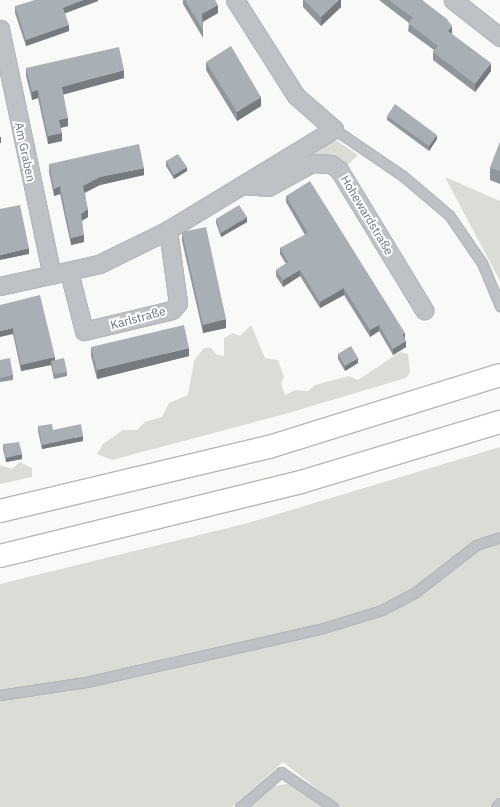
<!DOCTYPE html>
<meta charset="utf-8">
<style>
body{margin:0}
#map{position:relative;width:500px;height:807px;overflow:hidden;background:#f9f9f7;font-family:"IBM Plex Sans",sans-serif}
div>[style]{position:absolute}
.green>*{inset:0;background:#d9ddd6}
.roads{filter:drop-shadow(1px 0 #b4b8bb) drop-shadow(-1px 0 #b4b8bb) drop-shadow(0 1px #b4b8bb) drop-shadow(0 -1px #b4b8bb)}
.service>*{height:9px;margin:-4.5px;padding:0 4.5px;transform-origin:4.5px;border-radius:4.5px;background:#bec2c6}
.minor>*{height:17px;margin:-8.5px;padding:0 8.5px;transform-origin:8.5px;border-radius:8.5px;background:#bec2c6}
.motorway>*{height:22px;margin:-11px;padding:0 11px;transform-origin:11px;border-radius:11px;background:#fff}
.wall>*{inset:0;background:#90979c}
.shaded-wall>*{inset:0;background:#767b7f}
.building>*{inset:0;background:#a8b0b5}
span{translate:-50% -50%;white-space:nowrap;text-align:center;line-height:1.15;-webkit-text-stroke:4px #fff;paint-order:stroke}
.street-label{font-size:12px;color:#66747f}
</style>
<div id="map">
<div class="green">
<i style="clip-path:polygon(334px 139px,358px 155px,344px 168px,334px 157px,323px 155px,271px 176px)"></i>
<i style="clip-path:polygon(445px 177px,500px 201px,500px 281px,466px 217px)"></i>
<i style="clip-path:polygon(251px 325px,265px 358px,278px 360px,284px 377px,281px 383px,285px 395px,296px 390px,308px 391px,315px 385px,349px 376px,358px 380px,400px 352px,408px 354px,410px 372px,406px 378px,285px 414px,112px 460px,97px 454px,103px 444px,123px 430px,137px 430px,145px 422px,162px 417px,169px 403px,188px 395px,194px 361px,203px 349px,210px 347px,217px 355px,224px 356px,224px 338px,233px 333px,240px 336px)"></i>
<i style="clip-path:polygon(500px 447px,500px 796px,489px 807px,340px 807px,283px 762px,232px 807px,0 807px,0 584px,248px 523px)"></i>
<i style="clip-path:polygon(20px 462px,32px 468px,32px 477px,0 484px,0 465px,12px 469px)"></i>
<i style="clip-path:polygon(286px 784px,295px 785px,329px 807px,246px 807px,270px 787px)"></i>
</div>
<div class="roads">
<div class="service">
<i style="left:334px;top:129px;width:83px;rotate:34.3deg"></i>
<i style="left:403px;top:176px;width:60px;rotate:40.3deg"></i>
<i style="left:449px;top:215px;width:58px;rotate:55.5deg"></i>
<i style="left:482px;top:263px;width:47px;rotate:67.3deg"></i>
<i style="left:0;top:695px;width:87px;rotate:-8.6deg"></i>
<i style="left:86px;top:682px;width:240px;rotate:-12.8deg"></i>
<i style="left:320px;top:629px;width:65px;rotate:-17deg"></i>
<i style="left:382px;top:610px;width:40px;rotate:-28deg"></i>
<i style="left:417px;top:591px;width:75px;rotate:-37.9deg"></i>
<i style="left:476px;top:545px;width:25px;rotate:-18deg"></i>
<i style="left:240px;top:807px;width:54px;rotate:-40.5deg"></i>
<i style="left:281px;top:772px;width:63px;rotate:33.9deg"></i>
<i style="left:496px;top:807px;width:6px;rotate:-45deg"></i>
</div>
<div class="minor">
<i style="left:453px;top:0;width:60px;rotate:38.2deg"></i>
<i style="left:0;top:29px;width:251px;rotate:78.1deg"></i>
<i style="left:242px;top:185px;width:26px;rotate:4deg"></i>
<i style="left:268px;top:187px;width:50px;rotate:-28.6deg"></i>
<i style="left:312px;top:163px;width:19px;rotate:3deg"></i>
<i style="left:331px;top:164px;width:10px;rotate:37deg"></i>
<i style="left:339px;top:170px;width:164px;rotate:58.7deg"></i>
<i style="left:69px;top:272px;width:61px;rotate:75.7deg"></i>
<i style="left:84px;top:331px;width:90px;rotate:-13.4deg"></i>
<i style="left:172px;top:310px;width:9px;rotate:-49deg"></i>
<i style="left:178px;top:303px;width:74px;rotate:-97.8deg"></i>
<i style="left:0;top:286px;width:101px;rotate:-12.5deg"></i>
<i style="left:99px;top:264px;width:77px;rotate:-26.2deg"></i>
<i style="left:168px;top:230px;width:194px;rotate:-31.3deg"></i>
<i style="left:334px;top:129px;width:50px;rotate:-139deg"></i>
<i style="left:296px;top:96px;width:114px;rotate:-122.4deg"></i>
</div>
<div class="motorway">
<i style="left:0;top:511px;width:277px;rotate:-13.4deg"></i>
<i style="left:269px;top:447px;width:242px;rotate:-17.3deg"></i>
<i style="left:0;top:556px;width:310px;rotate:-13.8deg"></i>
<i style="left:301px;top:482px;width:208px;rotate:-16.8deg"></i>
</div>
</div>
<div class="wall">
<i style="clip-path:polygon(98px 0,98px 1px,65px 13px,69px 31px,26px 46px,15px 13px,15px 6px)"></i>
<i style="clip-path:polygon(183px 0,215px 0,218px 13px,203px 22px,203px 38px,183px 4px)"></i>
<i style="clip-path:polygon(303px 0,341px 0,341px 7px,321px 26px,303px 7px)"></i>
<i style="clip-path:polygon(379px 0,423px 0,423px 1px,452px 34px,491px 71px,475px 92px,433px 60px,433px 52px,434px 50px,408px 31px,409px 23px)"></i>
<i style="clip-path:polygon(206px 62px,261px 106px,237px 121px,206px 70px)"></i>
<i style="clip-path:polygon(26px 68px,124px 78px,63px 94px,68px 126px,61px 128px,62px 141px,48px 144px,38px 98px,32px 100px,26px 76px)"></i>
<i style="clip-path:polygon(387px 116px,437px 139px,429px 151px,387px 120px)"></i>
<i style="clip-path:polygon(500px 142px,500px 184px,490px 180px,490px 168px)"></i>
<i style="clip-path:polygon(166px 161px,187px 171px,174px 179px,166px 166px)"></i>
<i style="clip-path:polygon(49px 164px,144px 175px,100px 185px,85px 193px,88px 217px,82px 221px,84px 242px,71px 245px,60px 194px,54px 196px,49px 172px)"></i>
<i style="clip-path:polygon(286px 196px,405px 339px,406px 347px,393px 355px,379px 331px,370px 337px,344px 295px,320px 308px,300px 276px,283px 287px,276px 276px,276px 270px,286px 264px,280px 254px,280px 248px,305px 235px,286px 202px)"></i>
<i style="clip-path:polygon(216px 219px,247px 222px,221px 237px,216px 223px)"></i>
<i style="clip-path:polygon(182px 232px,226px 328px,203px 333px,182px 241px)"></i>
<i style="clip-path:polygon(0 305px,67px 372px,67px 376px,54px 379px,51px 365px,21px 371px,13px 334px)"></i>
<i style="clip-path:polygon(91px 347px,189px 356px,97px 379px,91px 356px)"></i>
<i style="clip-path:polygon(338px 354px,358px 363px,345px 371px,338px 359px)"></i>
<i style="clip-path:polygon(0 360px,13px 375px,13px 380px,0 382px)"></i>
<i style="clip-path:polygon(38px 426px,53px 430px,83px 441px,42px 449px,38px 431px)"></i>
<i style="clip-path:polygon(3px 444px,22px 459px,6px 462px,3px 449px)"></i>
</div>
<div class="shaded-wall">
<i style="clip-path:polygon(83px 0,98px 0,98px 1px,63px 14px,63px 8px)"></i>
<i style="clip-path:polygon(339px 0,341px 0,341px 7px,321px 26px,321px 17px)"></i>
<i style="clip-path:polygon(218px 5px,218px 13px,202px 22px,202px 14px)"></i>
<i style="clip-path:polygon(69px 25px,69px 31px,26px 46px,26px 40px)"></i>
<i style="clip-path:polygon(452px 26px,452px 34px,448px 31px)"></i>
<i style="clip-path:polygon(491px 63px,491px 71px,475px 92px,475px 84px)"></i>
<i style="clip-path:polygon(124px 70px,124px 78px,62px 95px,62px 87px)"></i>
<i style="clip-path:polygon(38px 90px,38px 98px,32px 100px,32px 92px)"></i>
<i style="clip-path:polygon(261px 97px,261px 106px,237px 121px,237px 112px)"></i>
<i style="clip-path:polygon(68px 118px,68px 126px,59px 128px,59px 120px)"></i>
<i style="clip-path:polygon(62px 133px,62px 141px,48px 144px,48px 136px)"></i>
<i style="clip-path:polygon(437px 135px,437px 139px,429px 151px,429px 146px)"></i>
<i style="clip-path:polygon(0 137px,1px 137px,1px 143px,0 143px)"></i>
<i style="clip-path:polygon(187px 167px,187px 171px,174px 179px,174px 175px)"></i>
<i style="clip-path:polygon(144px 168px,144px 175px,100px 185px,83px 193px,83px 186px,100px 177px)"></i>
<i style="clip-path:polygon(60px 186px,60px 194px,54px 196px,54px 189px)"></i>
<i style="clip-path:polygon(88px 209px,88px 217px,81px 221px,81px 214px)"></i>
<i style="clip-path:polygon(247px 217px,247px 222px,221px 237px,221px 233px)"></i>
<i style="clip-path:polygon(84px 235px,84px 242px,71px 245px,71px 238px)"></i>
<i style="clip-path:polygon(29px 248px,29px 254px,0 260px,0 255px)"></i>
<i style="clip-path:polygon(300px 270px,300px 276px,283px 287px,283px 280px)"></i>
<i style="clip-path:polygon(344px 288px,344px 295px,320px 308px,320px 302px)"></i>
<i style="clip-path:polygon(226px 319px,226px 328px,203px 333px,203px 325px)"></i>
<i style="clip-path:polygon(379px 325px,379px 331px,370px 337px,370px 330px)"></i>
<i style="clip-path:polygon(13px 328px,13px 334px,0 337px,0 331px)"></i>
<i style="clip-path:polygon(405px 333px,405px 339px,402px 334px)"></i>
<i style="clip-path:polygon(406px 341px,406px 347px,393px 355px,393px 349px)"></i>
<i style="clip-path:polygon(189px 348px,189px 356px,97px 379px,97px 370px)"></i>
<i style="clip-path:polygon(55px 357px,55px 364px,51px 361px,51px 365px,21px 371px,21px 365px)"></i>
<i style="clip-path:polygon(358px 358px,358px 363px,345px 371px,345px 366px)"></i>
<i style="clip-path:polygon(83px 436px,83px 441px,42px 449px,42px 445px)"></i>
<i style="clip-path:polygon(22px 454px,22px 459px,6px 462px,6px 458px)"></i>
</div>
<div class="building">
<i style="clip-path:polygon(35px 0,83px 0,63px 8px,69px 25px,26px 40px,15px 6px)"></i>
<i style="clip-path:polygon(185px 0,215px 0,218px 5px,202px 14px,203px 30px)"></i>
<i style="clip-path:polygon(304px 0,339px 0,321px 17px)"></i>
<i style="clip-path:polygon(389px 0,422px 0,447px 19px,452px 26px,448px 31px,491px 63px,475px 84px,433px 52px,438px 46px,408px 23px,413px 18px)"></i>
<i style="clip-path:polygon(231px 46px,261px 97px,237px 112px,206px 62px)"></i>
<i style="clip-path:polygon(119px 47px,124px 70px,62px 87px,68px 118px,59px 120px,62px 133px,48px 136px,38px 90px,32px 92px,26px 68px)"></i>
<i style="clip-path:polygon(395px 104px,437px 135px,429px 146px,387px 116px)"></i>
<i style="clip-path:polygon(500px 142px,500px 171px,490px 168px)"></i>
<i style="clip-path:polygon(139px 144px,144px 168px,100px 177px,83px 186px,88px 209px,81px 214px,84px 235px,71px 238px,60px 186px,54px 189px,49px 164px)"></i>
<i style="clip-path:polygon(178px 154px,187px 167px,174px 175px,166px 161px)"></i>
<i style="clip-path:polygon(310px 181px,405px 333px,402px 334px,406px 341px,393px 349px,379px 325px,370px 330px,344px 288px,320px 302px,300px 270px,283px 280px,276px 270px,288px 262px,280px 248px,308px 233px,286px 196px)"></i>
<i style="clip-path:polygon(20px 205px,29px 248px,0 255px,0 209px)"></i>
<i style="clip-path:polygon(239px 205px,247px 217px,221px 233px,216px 219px)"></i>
<i style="clip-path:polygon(206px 227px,226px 319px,203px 325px,182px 232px)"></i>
<i style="clip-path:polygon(40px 295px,55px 357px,21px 365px,13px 328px,0 331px,0 305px)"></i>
<i style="clip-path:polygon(184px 325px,189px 348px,97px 370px,91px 347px)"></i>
<i style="clip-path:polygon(351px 346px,358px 358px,345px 366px,338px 354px)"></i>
<i style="clip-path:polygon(10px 358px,13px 375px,0 378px,0 360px)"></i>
<i style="clip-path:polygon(64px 358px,67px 372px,54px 374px,51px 361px)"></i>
<i style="clip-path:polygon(52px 424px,53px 430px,81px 424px,83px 436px,42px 445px,38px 426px)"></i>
<i style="clip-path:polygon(19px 442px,22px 454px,6px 458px,3px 444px)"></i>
</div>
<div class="street-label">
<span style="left:25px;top:152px;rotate:78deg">Am Graben</span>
<span style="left:367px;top:215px;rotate:59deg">Hohewardstraße</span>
<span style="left:138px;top:318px;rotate:-15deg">Karlstraße</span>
</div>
</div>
